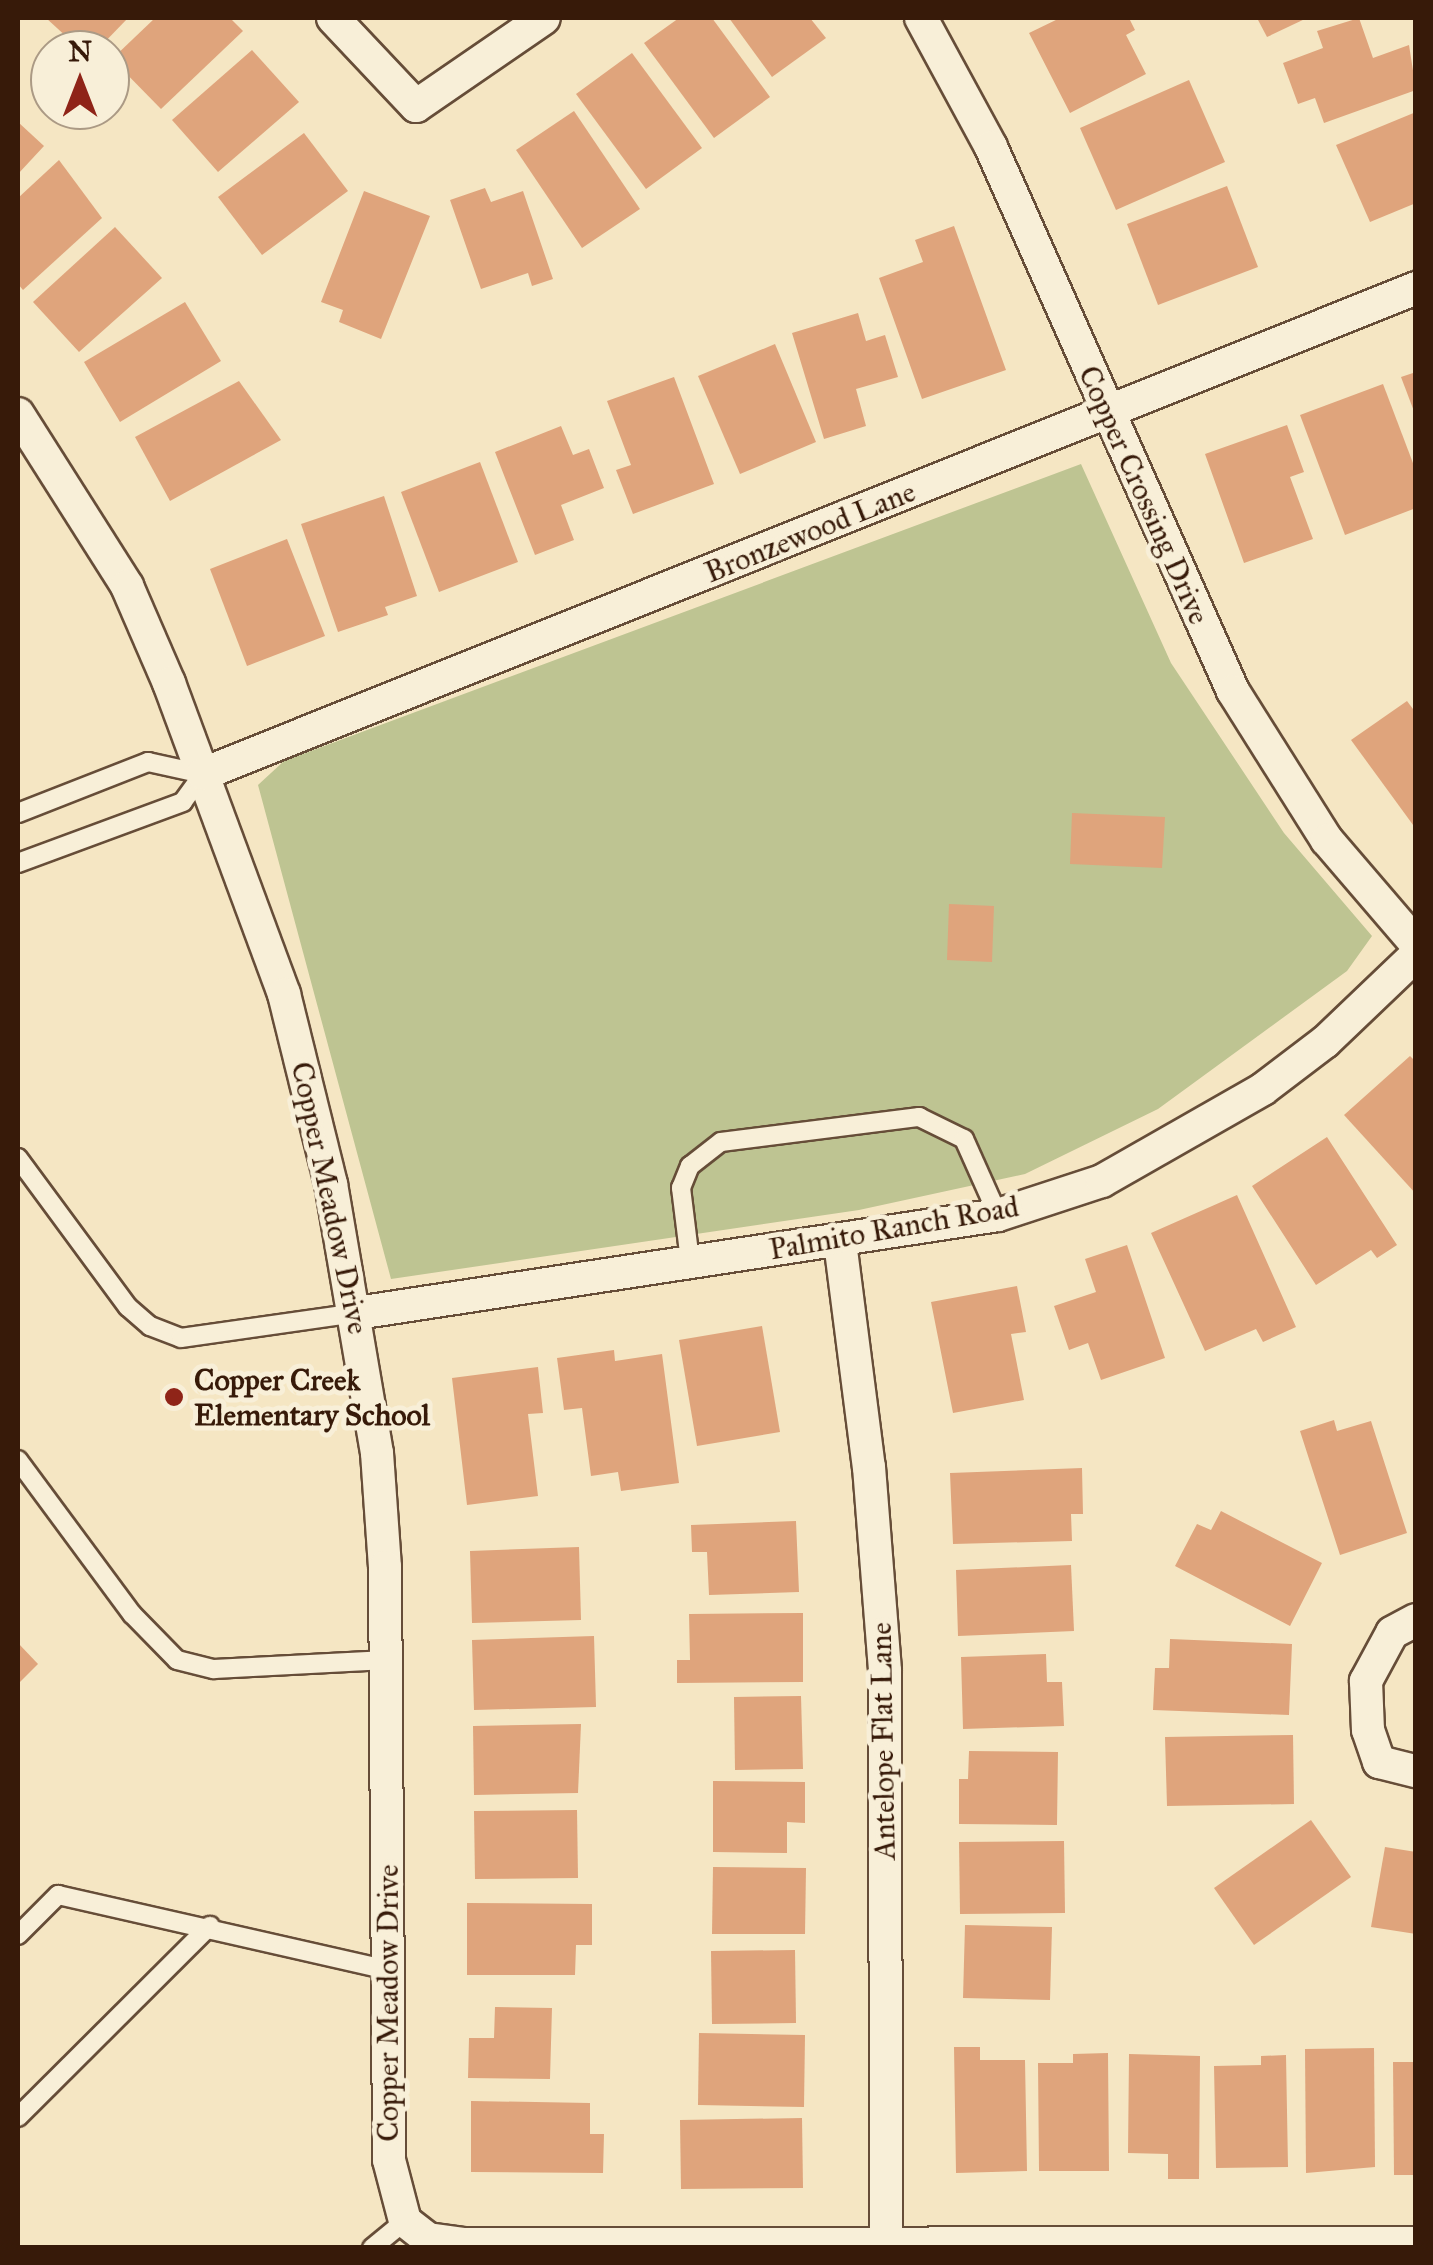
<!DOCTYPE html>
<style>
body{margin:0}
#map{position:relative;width:1433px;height:2265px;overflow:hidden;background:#f5e6c3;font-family:"IM FELL Great Primer",serif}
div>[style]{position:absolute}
.green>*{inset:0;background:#bec492}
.building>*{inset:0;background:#dfa47c}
.roads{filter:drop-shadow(2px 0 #664d38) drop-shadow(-2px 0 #664d38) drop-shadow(0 2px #664d38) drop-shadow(0 -2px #664d38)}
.service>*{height:18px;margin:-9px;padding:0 9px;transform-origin:9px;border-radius:9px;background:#f8efd8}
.minor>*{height:32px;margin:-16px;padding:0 16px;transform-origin:16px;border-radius:16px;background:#f8efd8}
.dots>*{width:28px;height:28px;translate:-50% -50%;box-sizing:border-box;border:5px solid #f8efd8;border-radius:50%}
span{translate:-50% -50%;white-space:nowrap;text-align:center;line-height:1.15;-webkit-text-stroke:10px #f8efd8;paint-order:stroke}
.street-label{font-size:30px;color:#371a09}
.poi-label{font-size:30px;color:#371a09;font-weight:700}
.left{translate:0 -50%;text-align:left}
.frame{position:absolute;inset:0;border:20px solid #371a09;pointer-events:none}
.north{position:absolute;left:30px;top:30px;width:100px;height:100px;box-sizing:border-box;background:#f8efd8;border:2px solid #ab9a85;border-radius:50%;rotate:0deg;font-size:28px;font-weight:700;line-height:40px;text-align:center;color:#371a09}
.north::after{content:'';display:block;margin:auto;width:35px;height:45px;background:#8f2418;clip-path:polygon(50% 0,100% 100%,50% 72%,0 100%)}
</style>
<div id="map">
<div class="green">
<i style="clip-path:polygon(1081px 464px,1171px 663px,1284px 833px,1372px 936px,1347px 971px,1158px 1109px,1025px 1174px,859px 1210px,391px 1279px,258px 785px,284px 761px)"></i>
</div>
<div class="building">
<i style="clip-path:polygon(46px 18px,128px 18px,97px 50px,81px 50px)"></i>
<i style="clip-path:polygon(155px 18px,230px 18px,243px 31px,161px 109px,112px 59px)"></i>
<i style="clip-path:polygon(679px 18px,712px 18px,770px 97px,714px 138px,644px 43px)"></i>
<i style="clip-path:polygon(729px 18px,810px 18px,826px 38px,772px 77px)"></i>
<i style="clip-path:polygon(1060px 18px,1129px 18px,1135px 30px,1126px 35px,1146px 74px,1070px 113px,1029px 33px)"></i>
<i style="clip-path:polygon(1257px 18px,1307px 18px,1267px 37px)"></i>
<i style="clip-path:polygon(1359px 18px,1373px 58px,1409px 45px,1416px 90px,1324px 123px,1315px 98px,1298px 104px,1283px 63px,1323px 48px,1317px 31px)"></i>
<i style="clip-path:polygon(252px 50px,299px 102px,218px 172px,172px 120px)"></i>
<i style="clip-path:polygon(632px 53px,702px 148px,646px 189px,576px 94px)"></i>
<i style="clip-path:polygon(1189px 80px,1225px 162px,1116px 210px,1080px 128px)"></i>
<i style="clip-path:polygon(574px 111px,640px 209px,582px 248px,516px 150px)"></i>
<i style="clip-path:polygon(1416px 112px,1416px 203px,1370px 222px,1336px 145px)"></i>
<i style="clip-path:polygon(18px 122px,44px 146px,18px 174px)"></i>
<i style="clip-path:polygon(304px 133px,348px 191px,262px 255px,218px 197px)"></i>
<i style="clip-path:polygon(59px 160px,102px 218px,23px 290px,18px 284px,18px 198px)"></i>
<i style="clip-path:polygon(1227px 186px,1258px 267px,1158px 305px,1127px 224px)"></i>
<i style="clip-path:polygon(485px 188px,491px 202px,523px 191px,553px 279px,532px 286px,528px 273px,481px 289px,450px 200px)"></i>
<i style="clip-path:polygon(364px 191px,430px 216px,381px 339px,339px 322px,343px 310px,321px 302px)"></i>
<i style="clip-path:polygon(954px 226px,1006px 370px,922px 399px,879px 278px,923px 262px,915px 240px)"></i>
<i style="clip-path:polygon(115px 227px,162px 278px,79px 352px,33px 302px)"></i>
<i style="clip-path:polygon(185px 302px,221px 361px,120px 422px,84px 362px)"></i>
<i style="clip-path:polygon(858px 313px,866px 341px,885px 335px,898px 377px,856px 389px,866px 426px,824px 439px,792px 333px)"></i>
<i style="clip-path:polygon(775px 344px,816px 442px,740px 474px,698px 376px)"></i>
<i style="clip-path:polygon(1416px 372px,1416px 414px,1415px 414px,1401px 377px)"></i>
<i style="clip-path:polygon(674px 377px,714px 484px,633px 514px,616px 470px,631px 465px,607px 401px)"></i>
<i style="clip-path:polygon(239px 381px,281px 440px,170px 501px,135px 437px)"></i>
<i style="clip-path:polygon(1383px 384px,1416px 471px,1416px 508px,1345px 535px,1300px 415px)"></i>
<i style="clip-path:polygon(1287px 425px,1304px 472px,1290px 477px,1313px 539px,1244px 563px,1205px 454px)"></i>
<i style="clip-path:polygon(561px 426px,573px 455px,589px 449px,604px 488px,561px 505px,574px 540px,535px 555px,495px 452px)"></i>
<i style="clip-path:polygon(480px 462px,518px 562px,439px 592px,401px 492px)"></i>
<i style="clip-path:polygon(384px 496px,417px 596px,385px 607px,388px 615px,338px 632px,301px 524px)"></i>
<i style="clip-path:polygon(287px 539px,325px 636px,247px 666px,210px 569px)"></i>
<i style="clip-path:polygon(1407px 701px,1416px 713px,1416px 829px,1351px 740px)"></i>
<i style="clip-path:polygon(1072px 813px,1165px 817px,1162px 868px,1070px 864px)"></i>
<i style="clip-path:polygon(949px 904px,994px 906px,992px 962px,947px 960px)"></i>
<i style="clip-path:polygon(1410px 1056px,1416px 1062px,1416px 1194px,1344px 1115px)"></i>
<i style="clip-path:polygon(1327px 1137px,1397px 1245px,1377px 1258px,1371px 1250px,1316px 1285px,1252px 1186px)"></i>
<i style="clip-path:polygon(1237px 1195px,1296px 1327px,1263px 1342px,1256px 1329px,1205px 1351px,1151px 1233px)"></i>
<i style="clip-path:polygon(1127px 1245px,1165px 1358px,1101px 1380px,1088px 1343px,1069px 1350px,1054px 1306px,1096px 1292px,1085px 1259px)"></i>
<i style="clip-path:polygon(1017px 1286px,1026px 1332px,1011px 1334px,1024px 1400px,953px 1413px,931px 1302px)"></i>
<i style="clip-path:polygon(762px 1326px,780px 1432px,697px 1446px,679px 1340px)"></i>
<i style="clip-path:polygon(614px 1350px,615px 1361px,662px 1354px,679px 1483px,621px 1491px,618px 1472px,591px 1476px,582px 1408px,564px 1410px,557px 1358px)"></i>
<i style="clip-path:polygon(538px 1367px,543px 1413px,528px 1414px,538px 1496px,467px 1505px,452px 1378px)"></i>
<i style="clip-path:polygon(1334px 1420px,1337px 1431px,1371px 1421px,1407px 1533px,1340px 1555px,1300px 1431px)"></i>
<i style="clip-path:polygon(1082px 1468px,1083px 1514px,1071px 1514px,1072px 1541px,953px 1544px,950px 1473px)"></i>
<i style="clip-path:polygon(1221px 1511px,1322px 1563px,1290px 1626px,1175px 1566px,1197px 1524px,1211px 1530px)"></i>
<i style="clip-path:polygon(796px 1521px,799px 1592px,709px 1595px,707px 1552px,692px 1552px,691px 1525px)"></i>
<i style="clip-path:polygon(579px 1547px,581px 1620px,472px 1623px,470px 1551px)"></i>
<i style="clip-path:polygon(1071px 1565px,1074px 1631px,958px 1636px,956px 1570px)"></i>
<i style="clip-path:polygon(803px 1613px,803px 1682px,677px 1683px,677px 1660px,690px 1660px,689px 1614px)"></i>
<i style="clip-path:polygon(594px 1636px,596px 1707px,474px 1710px,472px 1640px)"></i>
<i style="clip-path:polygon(1170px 1639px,1292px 1644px,1289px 1715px,1153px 1710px,1155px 1668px,1169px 1668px)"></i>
<i style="clip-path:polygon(18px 1643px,38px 1664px,18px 1684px)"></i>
<i style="clip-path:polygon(1046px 1654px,1047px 1682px,1062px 1682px,1064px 1726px,963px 1729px,961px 1657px)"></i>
<i style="clip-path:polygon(801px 1696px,803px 1769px,735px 1770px,734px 1697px)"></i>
<i style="clip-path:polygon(581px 1724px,578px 1793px,474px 1795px,473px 1726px)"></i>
<i style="clip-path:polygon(1293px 1735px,1294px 1804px,1167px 1806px,1165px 1737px)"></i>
<i style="clip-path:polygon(969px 1751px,1058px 1752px,1057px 1825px,959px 1824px,959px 1779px,968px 1779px)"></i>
<i style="clip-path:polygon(713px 1781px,805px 1782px,805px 1823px,787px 1822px,787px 1853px,713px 1852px)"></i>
<i style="clip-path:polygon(577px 1810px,578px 1878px,475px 1879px,474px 1811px)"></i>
<i style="clip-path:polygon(1311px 1820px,1351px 1877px,1254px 1945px,1214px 1888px)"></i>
<i style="clip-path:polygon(1064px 1841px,1065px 1913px,960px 1914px,959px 1842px)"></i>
<i style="clip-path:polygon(1385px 1847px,1416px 1852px,1416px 1934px,1371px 1927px)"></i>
<i style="clip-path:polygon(713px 1867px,806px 1868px,805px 1934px,712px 1934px)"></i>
<i style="clip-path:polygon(467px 1903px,592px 1904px,592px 1945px,576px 1945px,575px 1975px,467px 1975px)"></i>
<i style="clip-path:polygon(965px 1925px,1052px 1927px,1050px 2000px,963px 1998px)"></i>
<i style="clip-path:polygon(795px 1950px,796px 2023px,712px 2024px,711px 1951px)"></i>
<i style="clip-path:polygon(495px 2007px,552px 2008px,550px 2079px,468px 2078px,469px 2038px,494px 2038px)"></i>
<i style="clip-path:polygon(699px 2033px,805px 2035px,804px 2107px,698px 2105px)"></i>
<i style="clip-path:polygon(954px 2047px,980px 2047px,980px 2060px,1025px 2060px,1027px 2171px,956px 2173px)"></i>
<i style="clip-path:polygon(1374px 2048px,1375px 2167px,1306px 2173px,1305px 2049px)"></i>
<i style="clip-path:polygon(1108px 2053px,1109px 2171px,1039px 2171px,1038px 2063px,1073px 2063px,1073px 2054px)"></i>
<i style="clip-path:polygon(1129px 2054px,1200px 2056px,1199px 2179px,1168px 2179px,1168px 2154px,1128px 2153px)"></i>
<i style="clip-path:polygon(1286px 2055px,1288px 2167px,1216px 2168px,1214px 2066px,1261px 2065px,1261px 2056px)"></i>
<i style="clip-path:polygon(1393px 2062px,1416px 2062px,1416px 2175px,1394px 2175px)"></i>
<i style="clip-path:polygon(471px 2101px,590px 2103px,590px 2134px,604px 2134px,603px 2173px,471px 2172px)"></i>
<i style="clip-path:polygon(802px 2118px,803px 2188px,681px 2189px,680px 2120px)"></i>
</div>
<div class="roads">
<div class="service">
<i style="left:18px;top:813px;width:140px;rotate:-21.4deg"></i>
<i style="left:148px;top:762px;width:56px;rotate:12.3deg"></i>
<i style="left:203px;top:774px;width:34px;rotate:126deg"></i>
<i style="left:183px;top:802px;width:176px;rotate:159.7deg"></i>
<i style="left:18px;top:1158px;width:185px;rotate:53.6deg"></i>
<i style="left:128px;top:1307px;width:29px;rotate:41deg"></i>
<i style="left:150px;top:1326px;width:33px;rotate:21deg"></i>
<i style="left:181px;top:1338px;width:178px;rotate:-8.1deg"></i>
<i style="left:690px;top:1261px;width:74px;rotate:-97deg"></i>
<i style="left:681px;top:1188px;width:24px;rotate:-68deg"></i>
<i style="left:690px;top:1166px;width:39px;rotate:-38deg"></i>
<i style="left:721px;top:1142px;width:200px;rotate:-7.2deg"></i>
<i style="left:919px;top:1117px;width:50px;rotate:26.1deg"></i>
<i style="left:964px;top:1139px;width:83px;rotate:65.9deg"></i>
<i style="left:18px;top:1460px;width:192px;rotate:53.5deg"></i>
<i style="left:132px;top:1614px;width:64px;rotate:45.6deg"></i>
<i style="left:177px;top:1660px;width:38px;rotate:14deg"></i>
<i style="left:214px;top:1669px;width:173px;rotate:-3deg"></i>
<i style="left:18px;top:1935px;width:57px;rotate:-45deg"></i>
<i style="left:58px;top:1895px;width:338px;rotate:12.8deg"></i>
<i style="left:18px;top:2117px;width:271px;rotate:-44.9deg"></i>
<i style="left:372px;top:2248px;width:43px;rotate:-39.3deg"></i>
</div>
<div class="minor">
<i style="left:333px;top:18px;width:121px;rotate:46.7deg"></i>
<i style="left:416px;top:106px;width:155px;rotate:-34.5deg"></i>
<i style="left:921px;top:18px;width:147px;rotate:61.5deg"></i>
<i style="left:991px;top:147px;width:595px;rotate:66.02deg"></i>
<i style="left:1233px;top:691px;width:176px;rotate:57.8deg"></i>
<i style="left:1327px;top:840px;width:137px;rotate:49.4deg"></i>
<i style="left:18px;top:414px;width:204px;rotate:57.6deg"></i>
<i style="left:127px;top:586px;width:106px;rotate:66.6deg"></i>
<i style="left:169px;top:683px;width:332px;rotate:69.7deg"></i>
<i style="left:284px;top:994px;width:196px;rotate:76.1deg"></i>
<i style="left:331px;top:1184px;width:273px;rotate:80.3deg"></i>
<i style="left:377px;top:1453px;width:114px;rotate:86deg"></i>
<i style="left:385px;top:1567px;width:593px;rotate:89.61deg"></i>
<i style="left:389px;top:2160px;width:63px;rotate:75.3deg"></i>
<i style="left:405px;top:2221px;width:29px;rotate:38deg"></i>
<i style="left:428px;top:2239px;width:35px;rotate:8deg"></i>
<i style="left:463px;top:2244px;width:953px;rotate:-0.06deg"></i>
<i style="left:203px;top:774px;width:1307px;rotate:-21.83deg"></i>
<i style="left:840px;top:1242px;width:227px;rotate:82.7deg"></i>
<i style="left:869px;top:1467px;width:205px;rotate:85.5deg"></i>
<i style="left:885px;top:1671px;width:571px;rotate:89.9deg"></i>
<i style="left:357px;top:1313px;width:648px;rotate:-8.69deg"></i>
<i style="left:998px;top:1215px;width:109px;rotate:-18.1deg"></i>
<i style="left:1102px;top:1181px;width:185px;rotate:-29.7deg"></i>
<i style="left:1263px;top:1089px;width:78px;rotate:-37.2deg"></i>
<i style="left:1325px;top:1042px;width:126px;rotate:-43.7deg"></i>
<i style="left:1416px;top:1620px;width:27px;rotate:152deg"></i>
<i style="left:1392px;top:1633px;width:55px;rotate:118.4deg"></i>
<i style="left:1366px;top:1681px;width:49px;rotate:87.7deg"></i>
<i style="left:1368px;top:1730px;width:34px;rotate:71deg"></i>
<i style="left:1379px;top:1762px;width:38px;rotate:14deg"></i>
</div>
</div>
<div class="dots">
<i style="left:174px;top:1397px;background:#8f2418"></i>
</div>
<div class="street-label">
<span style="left:1144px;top:495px;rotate:66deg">Copper Crossing Drive</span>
<span style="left:810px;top:532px;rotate:-22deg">Bronzewood Lane</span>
<span style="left:330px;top:1198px;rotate:78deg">Copper Meadow Drive</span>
<span style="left:894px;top:1228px;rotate:-10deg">Palmito Ranch Road</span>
<span style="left:883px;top:1741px;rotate:-91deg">Antelope Flat Lane</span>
<span style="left:388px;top:2003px;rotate:-90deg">Copper Meadow Drive</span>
</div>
<div class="poi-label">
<span class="left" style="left:194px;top:1397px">Copper Creek<br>Elementary School</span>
</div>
<div class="frame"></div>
<div class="north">N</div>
</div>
